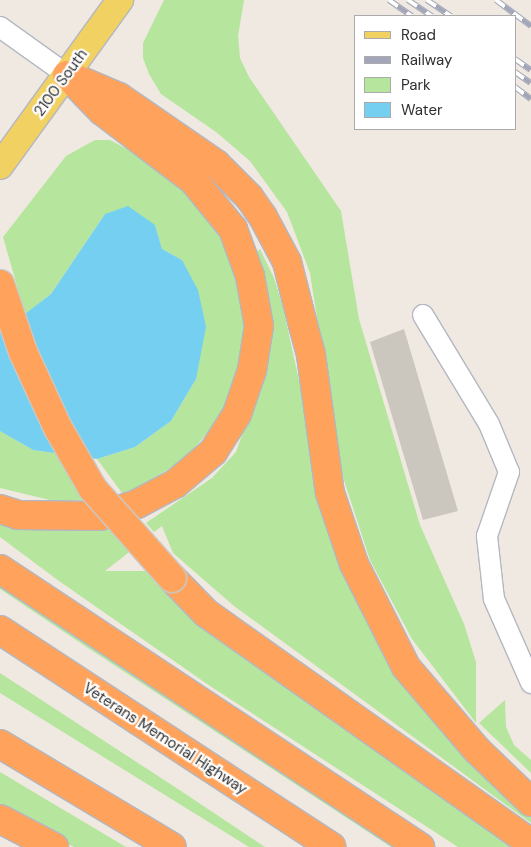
<!DOCTYPE html>
<style>
body{margin:0}
#map{position:relative;width:531px;height:847px;overflow:hidden;background:#efe9e1;font-family:"DM Sans",sans-serif}
div>[style]{position:absolute}
.green>*{inset:0;background:#b6e59e}
.water>*{inset:0;background:#75cff0}
.building>*{inset:0;background:#cbc7bf}
.roads{filter:drop-shadow(1px 0 #b4b7c1) drop-shadow(-1px 0 #b4b7c1) drop-shadow(0 1px #b4b7c1) drop-shadow(0 -1px #b4b7c1)}
.minor>*{height:20px;margin:-10px;padding:0 10px;transform-origin:10px;border-radius:10px;background:#fff}
.major>*{height:26px;margin:-13px;padding:0 13px;transform-origin:13px;border-radius:13px;background:#f2d163}
.highway>*{height:28px;margin:-14px;padding:0 14px;transform-origin:14px;border-radius:14px;background:#ffa35c}
.rail>*{height:5.5px;margin-top:-2.75px;transform-origin:0;background:repeating-linear-gradient(90deg,#fff 0 11px,#a3a6b8 0 22px);box-sizing:border-box;border-block:1px solid #a3a6b8}
.bridges{filter:drop-shadow(1px 0 #c9c9c9) drop-shadow(-1px 0 #c9c9c9) drop-shadow(0 1px #c9c9c9) drop-shadow(0 -1px #c9c9c9)}
.highway-bridge>*{height:28px;margin:-14px;padding:0 14px;transform-origin:14px;border-radius:14px;background:#ffa35c}
span{translate:-50% -50%;white-space:nowrap;text-align:center;line-height:1.15;-webkit-text-stroke:4.5px #fff;paint-order:stroke}
.street-label{font-size:15px;color:#2e2e2e}
.legend{position:absolute;left:354px;top:15px;width:162px;height:115px;box-sizing:border-box;background:#fff;border:1px solid #ababab;margin:0;padding:6px 9px;list-style:none;font-size:15px;color:#2e2e2e}
.legend li{display:flex;align-items:center;gap:10px;height:25px}
.legend b{width:25px;border:1px solid #ababab}
</style>
<div id="map">
<div class="green">
<i style="clip-path:polygon(164px 0,244px 0,238px 36px,240px 58px,249px 77px,341px 211px,359px 319px,420px 525px,464px 624px,476px 662px,476px 723px,412px 639px,370px 560px,341px 471px,310px 273px,287px 212px,250px 161px,216px 132px,161px 94px,149px 74px,143px 58px,143px 43px)"></i>
<i style="clip-path:polygon(95px 140px,110px 140px,140px 156px,181px 186px,203px 207px,233px 254px,246px 318px,245px 348px,227px 404px,211px 428px,190px 454px,172px 467px,138px 488px,122px 493px,97px 459px,135px 447px,171px 421px,196px 379px,182px 260px,162px 249px,155px 225px,105px 214px,51px 294px,25px 314px,3px 237px,66px 156px)"></i>
<i style="clip-path:polygon(260px 249px,274px 278px,283px 307px,313px 445px,355px 588px,531px 804px,531px 823px,234px 606px,173px 553px,162px 526px,154px 532px,146px 523px,212px 478px,236px 452px,245px 426px,255px 253px)"></i>
<i style="clip-path:polygon(0 431px,33px 450px,68px 455px,86px 500px,54px 501px,0 488px)"></i>
<i style="clip-path:polygon(0 513px,122px 529px,137px 546px,105px 571px,161px 571px,531px 847px,458px 847px,210px 686px,59px 581px,0 537px)"></i>
<i style="clip-path:polygon(0 576px,403px 847px,391px 847px,82px 644px,0 589px)"></i>
<i style="clip-path:polygon(0 673px,181px 791px,265px 847px,249px 847px,0 693px)"></i>
<i style="clip-path:polygon(505px 700px,506px 727px,514px 745px,531px 760px,531px 773px,479px 723px)"></i>
<i style="clip-path:polygon(0 772px,126px 847px,74px 847px,0 810px)"></i>
</div>
<div class="water">
<i style="clip-path:polygon(128px 206px,155px 225px,162px 249px,182px 260px,198px 290px,206px 327px,196px 379px,171px 421px,135px 447px,97px 459px,33px 450px,0 431px,0 333px,51px 294px,105px 214px)"></i>
</div>
<div class="building">
<i style="clip-path:polygon(404px 329px,458px 511px,423px 520px,370px 342px)"></i>
</div>
<div class="roads">
<div class="minor">
<i style="left:0;top:27px;width:82px;rotate:35.6deg"></i>
<i style="left:423px;top:315px;width:127px;rotate:58.8deg"></i>
<i style="left:489px;top:424px;width:52px;rotate:67.4deg"></i>
<i style="left:509px;top:472px;width:68px;rotate:109deg"></i>
<i style="left:487px;top:536px;width:63px;rotate:83.7deg"></i>
<i style="left:494px;top:599px;width:92px;rotate:66.2deg"></i>
</div>
<div class="major">
<i style="left:0;top:166px;width:205px;rotate:-54.1deg"></i>
</div>
<div class="highway">
<i style="left:67px;top:75px;width:56px;rotate:22.9deg"></i>
<i style="left:119px;top:97px;width:118px;rotate:34.6deg"></i>
<i style="left:216px;top:164px;width:47px;rotate:45deg"></i>
<i style="left:249px;top:197px;width:24px;rotate:55deg"></i>
<i style="left:263px;top:217px;width:51px;rotate:61.9deg"></i>
<i style="left:287px;top:262px;width:65px;rotate:75.7deg"></i>
<i style="left:303px;top:325px;width:31px;rotate:75deg"></i>
<i style="left:311px;top:355px;width:139px;rotate:82.2deg"></i>
<i style="left:330px;top:493px;width:75px;rotate:71.3deg"></i>
<i style="left:354px;top:564px;width:115px;rotate:63.2deg"></i>
<i style="left:406px;top:667px;width:109px;rotate:49.5deg"></i>
<i style="left:477px;top:750px;width:75px;rotate:43.9deg"></i>
<i style="left:0;top:509px;width:19px;rotate:18deg"></i>
<i style="left:18px;top:515px;width:82px;rotate:0.7deg"></i>
<i style="left:100px;top:516px;width:39px;rotate:-18deg"></i>
<i style="left:137px;top:504px;width:43px;rotate:-27.8deg"></i>
<i style="left:175px;top:484px;width:50px;rotate:-40.1deg"></i>
<i style="left:213px;top:452px;width:45px;rotate:-57.7deg"></i>
<i style="left:237px;top:414px;width:46px;rotate:-71.2deg"></i>
<i style="left:252px;top:370px;width:45px;rotate:-81deg"></i>
<i style="left:259px;top:326px;width:51px;rotate:-100.2deg"></i>
<i style="left:250px;top:276px;width:50px;rotate:-109.9deg"></i>
<i style="left:233px;top:229px;width:63px;rotate:-129.2deg"></i>
<i style="left:193px;top:180px;width:114px;rotate:-142.8deg"></i>
<i style="left:102px;top:111px;width:39px;rotate:-134deg"></i>
<i style="left:0;top:569px;width:504px;rotate:33.5deg"></i>
<i style="left:172px;top:578px;width:49px;rotate:45.8deg"></i>
<i style="left:206px;top:613px;width:398px;rotate:35.3deg"></i>
<i style="left:0;top:630px;width:396px;rotate:33.2deg"></i>
<i style="left:0;top:744px;width:200px;rotate:30.9deg"></i>
<i style="left:0;top:819px;width:61px;rotate:27.4deg"></i>
</div>
</div>
<div class="rail">
<i style="left:389px;top:0;width:28px;rotate:35deg"></i>
<i style="left:408px;top:0;width:29px;rotate:34deg"></i>
<i style="left:427px;top:0;width:29px;rotate:34deg"></i>
<i style="left:496px;top:0;width:44px;rotate:36.6deg"></i>
<i style="left:515px;top:59px;width:19px;rotate:35deg"></i>
<i style="left:515px;top:72px;width:19px;rotate:35deg"></i>
<i style="left:515px;top:87px;width:20px;rotate:37deg"></i>
</div>
<div class="bridges">
<div class="highway-bridge">
<i style="left:0;top:284px;width:72px;rotate:71.3deg"></i>
<i style="left:23px;top:352px;width:84px;rotate:65.3deg"></i>
<i style="left:58px;top:428px;width:70px;rotate:60.2deg"></i>
<i style="left:93px;top:489px;width:119px;rotate:48.4deg"></i>
</div>
</div>
<div class="street-label">
<span style="left:61px;top:83px;rotate:-54deg">2100 South</span>
<span style="left:165px;top:739px;rotate:33deg">Veterans Memorial Highway</span>
</div>
<ul class="legend">
<li><b style="height:6px;background:#f2d163"></b>Road</li>
<li><b style="height:6px;background:#a3a6b8"></b>Railway</li>
<li><b style="height:14px;background:#b6e59e"></b>Park</li>
<li><b style="height:14px;background:#75cff0"></b>Water</li>
</ul>
</div>
